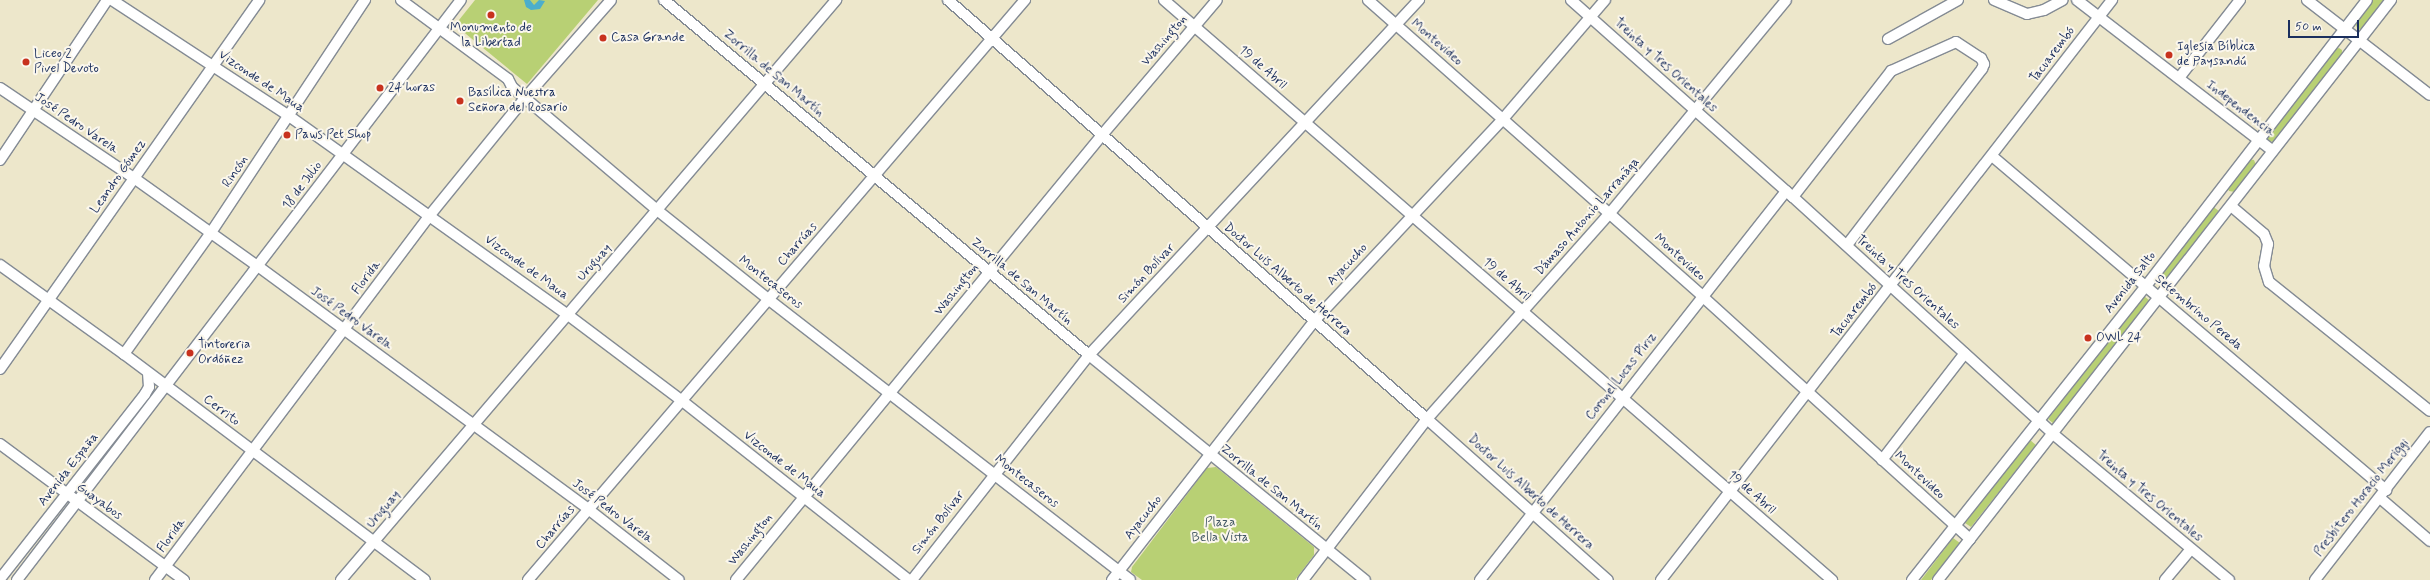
<!DOCTYPE html>
<meta charset="utf-8">
<style>
body{margin:0}
#map{position:relative;width:2430px;height:580px;overflow:hidden;background:#ede7cb;font-family:Mynerve,sans-serif}
div>[style]{position:absolute}
.green>*{inset:0;background:#b8d074}
.water>*{inset:0;background:#4caecc}
.roads{filter:drop-shadow(1px 0 #848b94) drop-shadow(-1px 0 #848b94) drop-shadow(0 1px #848b94) drop-shadow(0 -1px #848b94)}
.minor>*{height:10px;margin:-5px;padding:0 5px;transform-origin:5px;border-radius:5px;background:#fff}
.dots>*{width:11px;height:11px;translate:-50% -50%;box-sizing:border-box;border:2px solid #fbf7ec;border-radius:50%}
span{translate:-50% -50%;white-space:nowrap;text-align:center;line-height:1.15;-webkit-text-stroke:4px #fbf7ec;paint-order:stroke}
.poi-label{font-size:13px;color:#1b2f5e}
.left{translate:0 -50%;text-align:left}
.street-label{font-size:13px;color:#1b2f5e}
.park-label{font-size:13px;color:#425764}
.scale{position:absolute;left:2288px;top:20px;width:71px;height:18px;box-sizing:border-box;border:2px solid #1b2f5e;border-top:0;padding-left:5px;font-size:12px;line-height:14px;white-space:nowrap;color:#1b2f5e;-webkit-text-stroke:3px #fbf7ec;paint-order:stroke}
</style>
<div id="map">
<div class="green">
<i style="clip-path:polygon(475px 0,598px 0,527px 84px,455px 25px)"></i>
<i style="clip-path:polygon(2372px 0,2385px 0,2362px 29px,2358px 30px,2355px 23px)"></i>
<i style="clip-path:polygon(2339px 48px,2342px 50px,2342px 54px,2274px 142px,2268px 141px,2266px 136px,2335px 49px)"></i>
<i style="clip-path:polygon(2248px 159px,2254px 160px,2256px 165px,2235px 192px,2229px 191px,2227px 186px)"></i>
<i style="clip-path:polygon(2212px 206px,2219px 211px,2165px 281px,2160px 281px,2160px 276px)"></i>
<i style="clip-path:polygon(2144px 296px,2150px 301px,2054px 424px,2048px 419px)"></i>
<i style="clip-path:polygon(2030px 440px,2036px 445px,1971px 527px,1965px 523px)"></i>
<i style="clip-path:polygon(1216px 467px,1314px 547px,1314px 555px,1295px 580px,1142px 580px,1131px 572px,1132px 567px,1207px 468px)"></i>
<i style="clip-path:polygon(1953px 538px,1960px 543px,1931px 580px,1921px 580px)"></i>
</div>
<div class="water">
<i style="clip-path:polygon(524px 0,530px 0,534px 5px,539px 0,545px 1px,540px 9px,531px 10px,526px 7px)"></i>
</div>
<div class="roads">
<div class="minor">
<i style="left:112px;top:0;width:212px;rotate:33.2deg"></i>
<i style="left:289px;top:116px;width:343px;rotate:35.5deg"></i>
<i style="left:568px;top:315px;width:141px;rotate:37deg"></i>
<i style="left:681px;top:400px;width:290px;rotate:38.3deg"></i>
<i style="left:401px;top:0;width:133px;rotate:36.4deg"></i>
<i style="left:508px;top:79px;width:9px;rotate:63deg"></i>
<i style="left:512px;top:87px;width:190px;rotate:40.3deg"></i>
<i style="left:657px;top:210px;width:142px;rotate:38.7deg"></i>
<i style="left:768px;top:299px;width:458px;rotate:37.8deg"></i>
<i style="left:664px;top:0;width:554px;rotate:39.87deg"></i>
<i style="left:1089px;top:355px;width:356px;rotate:39.2deg"></i>
<i style="left:948px;top:0;width:636px;rotate:41.18deg"></i>
<i style="left:1427px;top:419px;width:242px;rotate:41.7deg"></i>
<i style="left:1164px;top:0;width:885px;rotate:40.97deg"></i>
<i style="left:1368px;top:0;width:446px;rotate:41.5deg"></i>
<i style="left:1702px;top:296px;width:362px;rotate:42.2deg"></i>
<i style="left:1571px;top:0;width:297px;rotate:41.6deg"></i>
<i style="left:1793px;top:197px;width:350px;rotate:42.3deg"></i>
<i style="left:2052px;top:433px;width:230px;rotate:39.7deg"></i>
<i style="left:1994px;top:0;width:36px;rotate:23deg"></i>
<i style="left:2027px;top:14px;width:17px;rotate:-13deg"></i>
<i style="left:2044px;top:10px;width:21px;rotate:-28deg"></i>
<i style="left:2077px;top:0;width:247px;rotate:37.6deg"></i>
<i style="left:2307px;top:0;width:155px;rotate:37.7deg"></i>
<i style="left:1888px;top:39px;width:80px;rotate:-29.1deg"></i>
<i style="left:2179px;top:78px;width:99px;rotate:-52deg"></i>
<i style="left:0;top:88px;width:161px;rotate:33.9deg"></i>
<i style="left:134px;top:178px;width:153px;rotate:35.5deg"></i>
<i style="left:259px;top:267px;width:408px;rotate:36.3deg"></i>
<i style="left:588px;top:509px;width:115px;rotate:38deg"></i>
<i style="left:1992px;top:156px;width:517px;rotate:40.29deg"></i>
<i style="left:0;top:160px;width:192px;rotate:-56.2deg"></i>
<i style="left:1793px;top:197px;width:160px;rotate:-52.1deg"></i>
<i style="left:1891px;top:71px;width:71px;rotate:-24deg"></i>
<i style="left:1956px;top:42px;width:30px;rotate:33deg"></i>
<i style="left:1981px;top:58px;width:7px;rotate:63deg"></i>
<i style="left:1984px;top:64px;width:5px;rotate:112deg"></i>
<i style="left:1982px;top:69px;width:222px;rotate:127.5deg"></i>
<i style="left:2231px;top:206px;width:43px;rotate:40.3deg"></i>
<i style="left:2264px;top:234px;width:11px;rotate:68deg"></i>
<i style="left:2268px;top:244px;width:22px;rotate:100deg"></i>
<i style="left:2264px;top:266px;width:17px;rotate:73deg"></i>
<i style="left:2269px;top:282px;width:206px;rotate:38.7deg"></i>
<i style="left:0;top:265px;width:153px;rotate:35.7deg"></i>
<i style="left:124px;top:354px;width:376px;rotate:36.9deg"></i>
<i style="left:124px;top:354px;width:148px;rotate:-54.4deg"></i>
<i style="left:210px;top:234px;width:281px;rotate:-56.5deg"></i>
<i style="left:0;top:369px;width:451px;rotate:-54.9deg"></i>
<i style="left:0;top:444px;width:229px;rotate:36.5deg"></i>
<i style="left:1882px;top:460px;width:135px;rotate:-52.2deg"></i>
<i style="left:2380px;top:498px;width:66px;rotate:40.7deg"></i>
<i style="left:0;top:579px;width:235px;rotate:-51.9deg"></i>
<i style="left:145px;top:394px;width:8px;rotate:-60deg"></i>
<i style="left:149px;top:387px;width:14px;rotate:-94deg"></i>
<i style="left:17px;top:580px;width:730px;rotate:-52.57deg"></i>
<i style="left:155px;top:580px;width:457px;rotate:-53deg"></i>
<i style="left:430px;top:215px;width:151px;rotate:-50.9deg"></i>
<i style="left:525px;top:98px;width:130px;rotate:-48.7deg"></i>
<i style="left:341px;top:580px;width:763px;rotate:-49.52deg"></i>
<i style="left:528px;top:580px;width:764px;rotate:-49.41deg"></i>
<i style="left:736px;top:580px;width:576px;rotate:-50.56deg"></i>
<i style="left:1102px;top:135px;width:177px;rotate:-49.6deg"></i>
<i style="left:912px;top:580px;width:286px;rotate:-51.8deg"></i>
<i style="left:1089px;top:355px;width:485px;rotate:-47.1deg"></i>
<i style="left:1112px;top:580px;width:328px;rotate:-52deg"></i>
<i style="left:1314px;top:321px;width:277px;rotate:-46.9deg"></i>
<i style="left:1503px;top:119px;width:157px;rotate:-49.4deg"></i>
<i style="left:1303px;top:580px;width:203px;rotate:-52.4deg"></i>
<i style="left:1427px;top:419px;width:276px;rotate:-48.4deg"></i>
<i style="left:1610px;top:213px;width:276px;rotate:-50.4deg"></i>
<i style="left:1480px;top:580px;width:495px;rotate:-51.8deg"></i>
<i style="left:1661px;top:580px;width:735px;rotate:-52.13deg"></i>
<i style="left:1912px;top:580px;width:376px;rotate:-51.5deg"></i>
<i style="left:2146px;top:286px;width:361px;rotate:-52.3deg"></i>
<i style="left:1938px;top:580px;width:736px;rotate:-52.01deg"></i>
<i style="left:2165px;top:580px;width:40px;rotate:-50deg"></i>
<i style="left:2315px;top:580px;width:187px;rotate:-52.2deg"></i>
</div>
</div>
<div class="dots">
<i style="left:491px;top:15px;background:#c8321e"></i>
<i style="left:603px;top:38px;background:#c8321e"></i>
<i style="left:2169px;top:55px;background:#c8321e"></i>
<i style="left:26px;top:62px;background:#c8321e"></i>
<i style="left:380px;top:88px;background:#c8321e"></i>
<i style="left:460px;top:101px;background:#c8321e"></i>
<i style="left:287px;top:135px;background:#c8321e"></i>
<i style="left:2088px;top:338px;background:#c8321e"></i>
<i style="left:190px;top:353px;background:#c8321e"></i>
</div>
<div class="poi-label">
<span style="left:491px;top:36px">Monumento de<br>la Libertad</span>
<span class="left" style="left:611px;top:38px">Casa Grande</span>
<span class="left" style="left:2177px;top:55px">Iglesia Bíblica<br>de Paysandú</span>
<span class="left" style="left:34px;top:62px">Liceo 2<br>Pivel Devoto</span>
<span class="left" style="left:388px;top:88px">24 horas</span>
<span class="left" style="left:468px;top:101px">Basílica Nuestra<br>Señora del Rosario</span>
<span class="left" style="left:295px;top:135px">Paws Pet Shop</span>
<span class="left" style="left:2096px;top:338px">OWL 24</span>
<span class="left" style="left:198px;top:353px">Tintoreria<br>Ordóñez</span>
</div>
<div class="street-label">
<span style="left:1165px;top:41px;rotate:-49deg">Washington</span>
<span style="left:1436px;top:43px;rotate:41deg">Montevideo</span>
<span style="left:2053px;top:55px;rotate:-53deg">Tacuarembó</span>
<span style="left:1665px;top:66px;rotate:42deg">Treinta y Tres Orientales</span>
<span style="left:1262px;top:68px;rotate:41deg">19 de Abril</span>
<span style="left:773px;top:74px;rotate:40deg">Zorrilla de San Martín</span>
<span style="left:261px;top:82px;rotate:34deg">Vizconde de Maua</span>
<span style="left:2240px;top:109px;rotate:38deg">Independencia</span>
<span style="left:76px;top:124px;rotate:34deg">José Pedro Varela</span>
<span style="left:236px;top:172px;rotate:-56deg">Rincón</span>
<span style="left:119px;top:177px;rotate:-55deg">Leandro Gómez</span>
<span style="left:303px;top:186px;rotate:-53deg">18 de Julio</span>
<span style="left:1588px;top:217px;rotate:-49deg">Dámaso Antonio Larranãga</span>
<span style="left:798px;top:245px;rotate:-49deg">Charrúas</span>
<span style="left:1679px;top:258px;rotate:42deg">Montevideo</span>
<span style="left:595px;top:263px;rotate:-49deg">Uruguay</span>
<span style="left:1348px;top:265px;rotate:-47deg">Ayacucho</span>
<span style="left:526px;top:268px;rotate:36deg">Vizconde de Maua</span>
<span style="left:1147px;top:274px;rotate:-47deg">Simón Bolívar</span>
<span style="left:367px;top:278px;rotate:-53deg">Florida</span>
<span style="left:1287px;top:280px;rotate:41deg">Doctor Luis Alberto de Herrera</span>
<span style="left:1506px;top:280px;rotate:41deg">19 de Abril</span>
<span style="left:1021px;top:282px;rotate:40deg">Zorrilla de San Martín</span>
<span style="left:770px;top:283px;rotate:38deg">Montecaseros</span>
<span style="left:1907px;top:283px;rotate:42deg">Treinta y Tres Orientales</span>
<span style="left:2131px;top:283px;rotate:-52deg">Avenida Salto</span>
<span style="left:957px;top:290px;rotate:-51deg">Washington</span>
<span style="left:1855px;top:311px;rotate:-52deg">Tacuarembó</span>
<span style="left:2198px;top:313px;rotate:40deg">Setembrino Pereda</span>
<span style="left:351px;top:319px;rotate:36deg">José Pedro Varela</span>
<span style="left:1622px;top:377px;rotate:-52deg">Coronel Lucas Píriz</span>
<span style="left:221px;top:411px;rotate:37deg">Cerrito</span>
<span style="left:784px;top:465px;rotate:38deg">Vizconde de Maua</span>
<span style="left:69px;top:470px;rotate:-52deg">Avenida España</span>
<span style="left:1919px;top:476px;rotate:43deg">Montevideo</span>
<span style="left:1026px;top:482px;rotate:38deg">Montecaseros</span>
<span style="left:1271px;top:488px;rotate:39deg">Zorrilla de San Martín</span>
<span style="left:1530px;top:493px;rotate:42deg">Doctor Luis Alberto de Herrera</span>
<span style="left:1751px;top:493px;rotate:41deg">19 de Abril</span>
<span style="left:2149px;top:497px;rotate:40deg">Treinta y Tres Orientales</span>
<span style="left:2362px;top:498px;rotate:-52deg">Presbítero Horacio Meriggi</span>
<span style="left:99px;top:502px;rotate:36deg">Guayabos</span>
<span style="left:384px;top:510px;rotate:-50deg">Uruguay</span>
<span style="left:612px;top:512px;rotate:37deg">José Pedro Varela</span>
<span style="left:1144px;top:518px;rotate:-52deg">Ayacucho</span>
<span style="left:939px;top:523px;rotate:-52deg">Simón Bolívar</span>
<span style="left:556px;top:528px;rotate:-50deg">Charrúas</span>
<span style="left:172px;top:536px;rotate:-54deg">Florida</span>
<span style="left:751px;top:540px;rotate:-51deg">Washington</span>
</div>
<div class="park-label">
<span style="left:1220px;top:531px">Plaza<br>Bella Vista</span>
</div>
<div class="scale">50 m</div>
</div>
